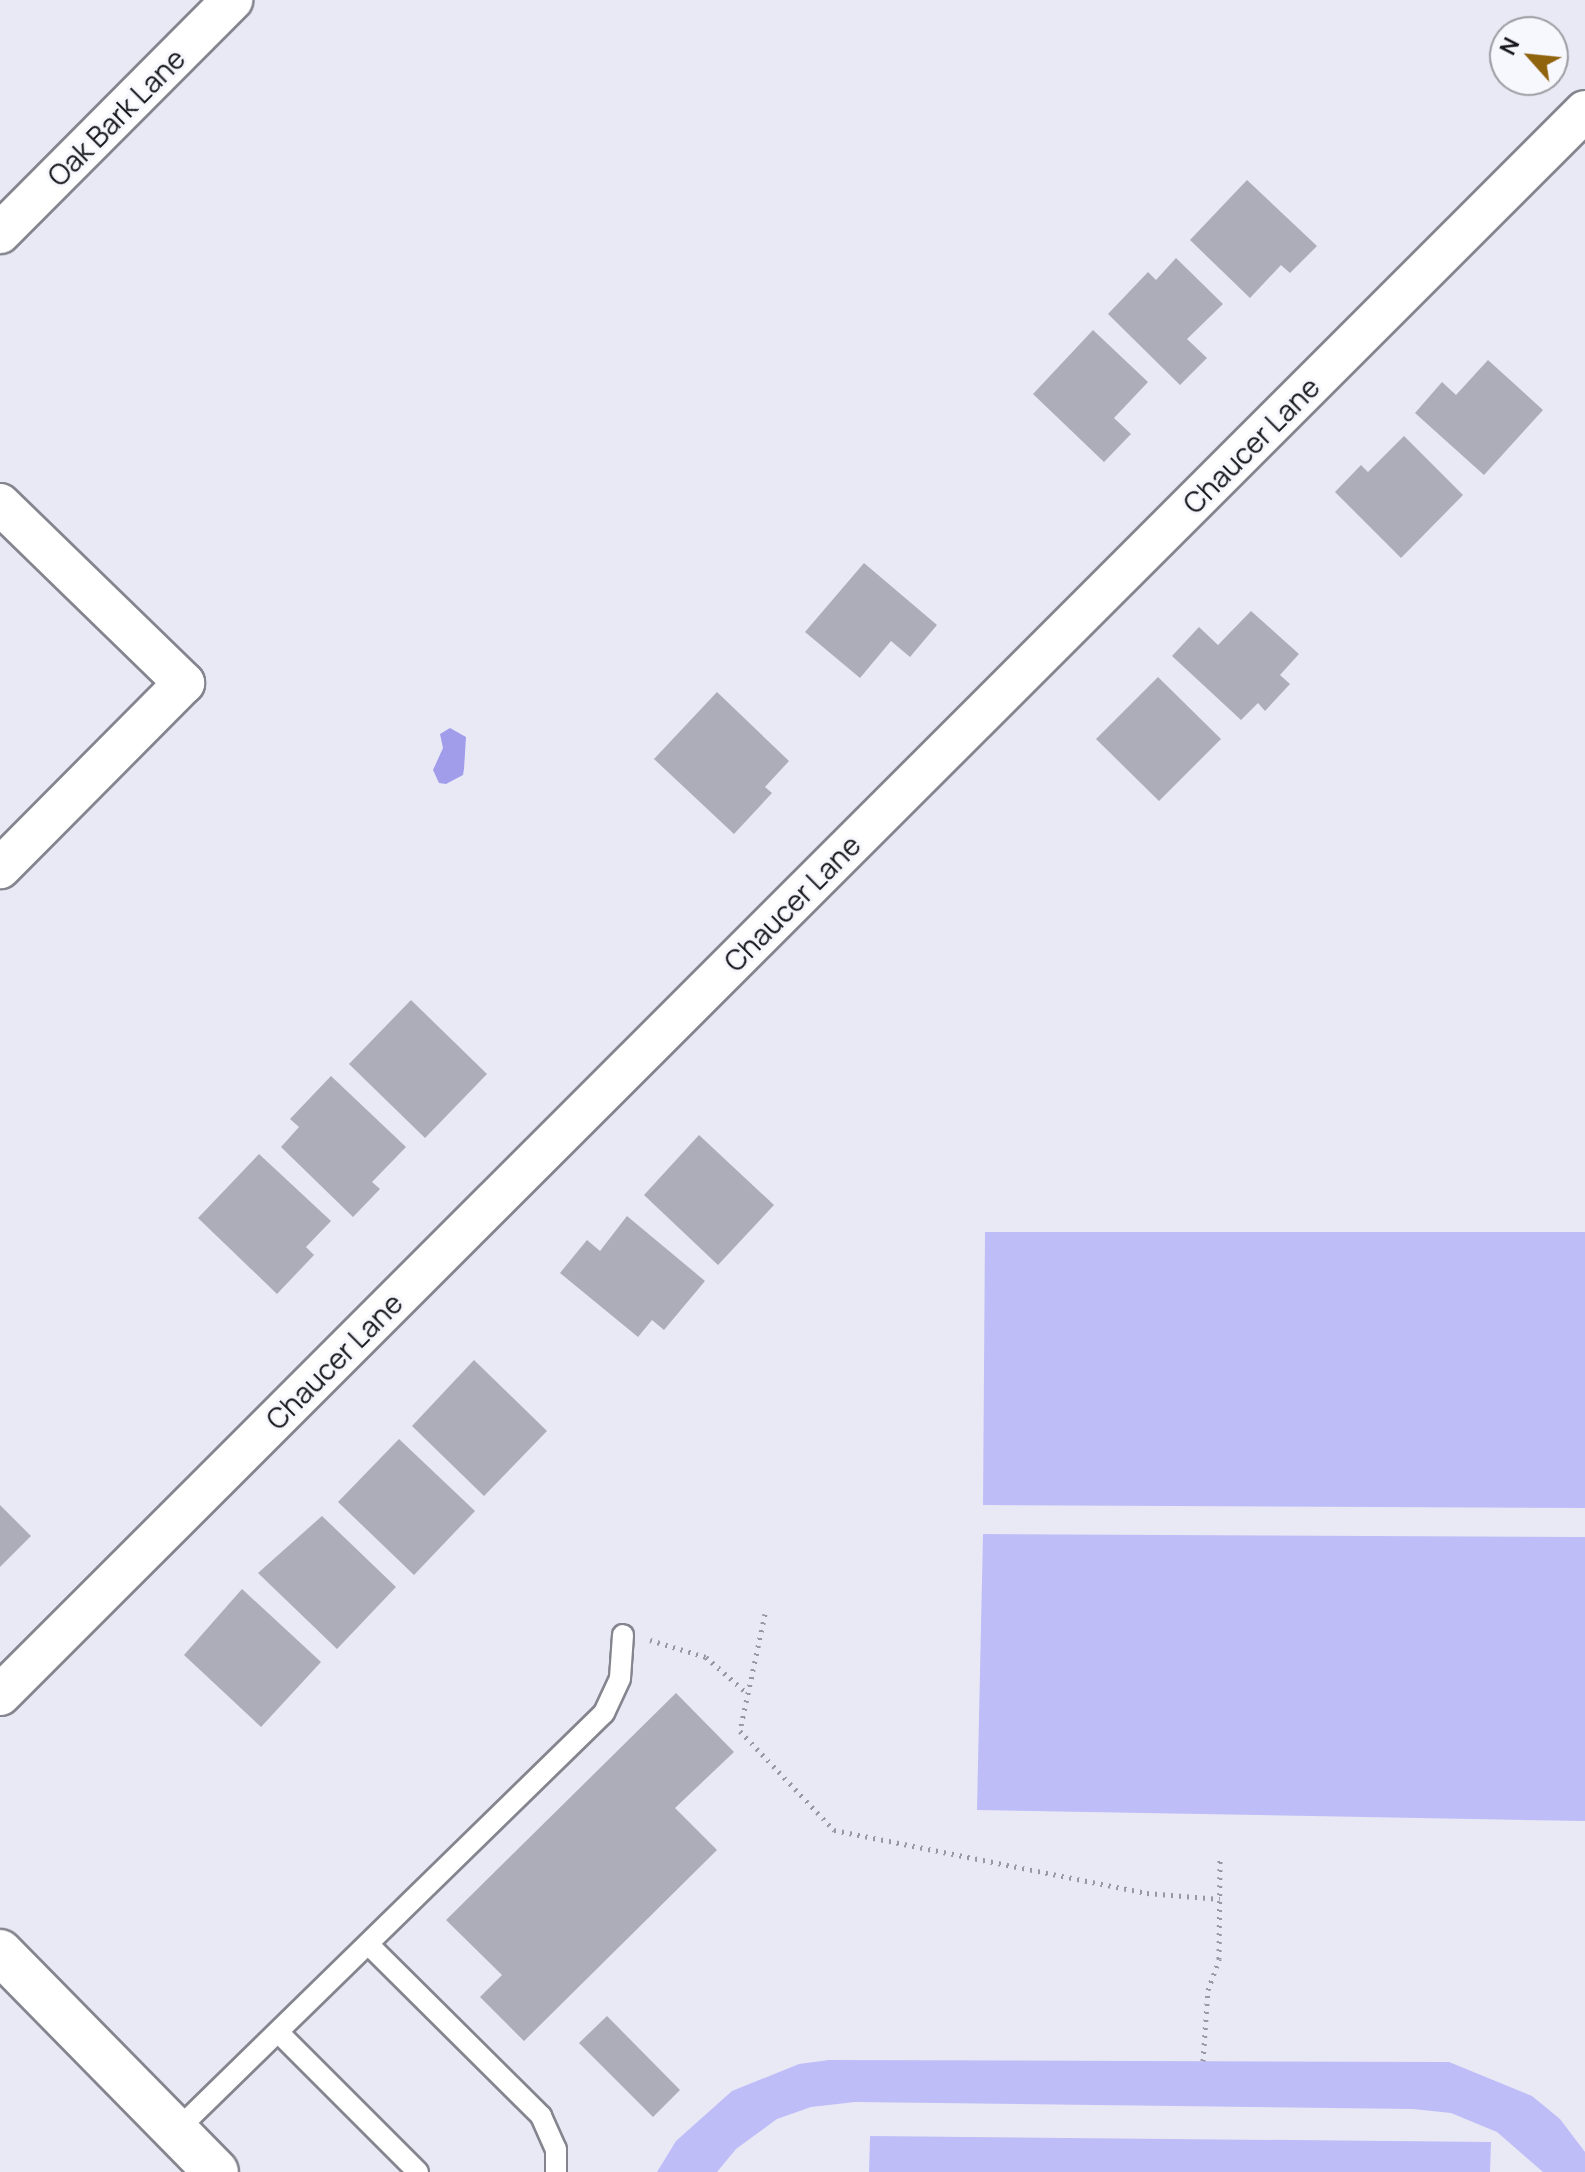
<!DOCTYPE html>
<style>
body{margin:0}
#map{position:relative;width:1585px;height:2172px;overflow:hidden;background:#e9e9f5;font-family:Manrope,sans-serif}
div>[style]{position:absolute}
.green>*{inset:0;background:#bfbdf7}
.water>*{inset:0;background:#a29deb}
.building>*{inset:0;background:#acadb8}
.path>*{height:5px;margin-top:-2.5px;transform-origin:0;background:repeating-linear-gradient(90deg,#9898a2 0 2px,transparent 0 8px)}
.roads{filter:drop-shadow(2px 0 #85858f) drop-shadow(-2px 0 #85858f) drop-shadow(0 2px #85858f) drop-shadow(0 -2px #85858f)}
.lane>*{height:20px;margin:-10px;padding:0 10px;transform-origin:10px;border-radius:10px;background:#fff}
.street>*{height:40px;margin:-20px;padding:0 20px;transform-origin:20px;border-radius:20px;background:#fff}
.secondary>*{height:44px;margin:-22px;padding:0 22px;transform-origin:22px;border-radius:22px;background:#fff}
span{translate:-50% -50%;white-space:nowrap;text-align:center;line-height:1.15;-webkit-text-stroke:6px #f7f7fe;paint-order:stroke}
.street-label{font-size:28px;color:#16161b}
.north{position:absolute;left:1489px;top:16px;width:80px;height:80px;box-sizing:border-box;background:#f7f7fe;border:2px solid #9d9da3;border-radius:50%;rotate:297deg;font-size:22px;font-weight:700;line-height:32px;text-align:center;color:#16161b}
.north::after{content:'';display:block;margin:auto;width:28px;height:36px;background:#90630d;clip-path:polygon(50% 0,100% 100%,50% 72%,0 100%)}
</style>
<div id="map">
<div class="green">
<i style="clip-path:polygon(985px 1232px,1585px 1232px,1585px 1508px,983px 1505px)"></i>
<i style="clip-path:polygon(983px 1534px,1585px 1537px,1585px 1821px,977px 1810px)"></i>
<i style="clip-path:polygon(829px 2060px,1449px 2062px,1532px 2096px,1560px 2119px,1585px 2152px,1585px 2172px,1543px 2172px,1497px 2132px,1451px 2113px,1413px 2109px,855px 2102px,811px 2107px,777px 2119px,736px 2149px,717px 2172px,657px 2172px,676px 2141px,732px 2091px,799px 2064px)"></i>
<i style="clip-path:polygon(870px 2136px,1491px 2142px,1490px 2172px,869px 2172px)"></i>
</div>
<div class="water">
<i style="clip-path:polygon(450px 728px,466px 737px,464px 769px,463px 775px,446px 784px,439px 783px,433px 770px,443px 748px,440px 734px)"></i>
</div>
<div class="building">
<i style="clip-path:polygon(1247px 180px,1317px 246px,1290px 273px,1281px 265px,1250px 298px,1190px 240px)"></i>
<i style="clip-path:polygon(1176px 258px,1223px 304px,1187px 339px,1207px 358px,1180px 385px,1108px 314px,1148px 272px,1156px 280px)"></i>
<i style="clip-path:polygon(1093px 330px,1148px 382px,1114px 418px,1131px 434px,1104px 462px,1033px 394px)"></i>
<i style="clip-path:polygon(1488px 360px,1543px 410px,1484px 475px,1415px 413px,1442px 382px,1456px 395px)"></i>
<i style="clip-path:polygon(1404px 436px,1463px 495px,1401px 558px,1335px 492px,1361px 465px,1368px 472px)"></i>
<i style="clip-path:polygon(864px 563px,937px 625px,910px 657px,891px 641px,860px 678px,805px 632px)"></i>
<i style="clip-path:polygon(1251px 611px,1299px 654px,1280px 675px,1290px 684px,1265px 711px,1258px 703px,1241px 720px,1172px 656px,1199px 627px,1218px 645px)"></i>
<i style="clip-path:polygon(1158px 677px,1221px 739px,1159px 801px,1096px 739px)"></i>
<i style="clip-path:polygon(717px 692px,789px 761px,765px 787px,772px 793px,734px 834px,654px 759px)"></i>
<i style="clip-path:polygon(411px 1000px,487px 1074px,425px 1138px,349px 1064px)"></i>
<i style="clip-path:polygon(331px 1076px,406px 1147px,372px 1182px,380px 1189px,353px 1217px,281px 1147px,299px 1127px,290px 1119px)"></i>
<i style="clip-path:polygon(699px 1135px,774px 1205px,718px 1265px,644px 1195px)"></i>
<i style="clip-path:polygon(259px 1154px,331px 1221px,306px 1247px,314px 1255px,277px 1294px,198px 1218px)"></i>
<i style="clip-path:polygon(627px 1216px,705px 1281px,664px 1330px,652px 1320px,638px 1337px,560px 1273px,587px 1240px,600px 1251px)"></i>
<i style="clip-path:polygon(474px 1360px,547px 1431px,484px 1496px,412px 1426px)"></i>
<i style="clip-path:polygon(399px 1439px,475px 1511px,414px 1575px,338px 1502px)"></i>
<i style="clip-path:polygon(0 1505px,31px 1536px,0 1567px)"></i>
<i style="clip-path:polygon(322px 1516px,396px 1587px,337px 1649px,258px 1573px)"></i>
<i style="clip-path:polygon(242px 1589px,321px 1662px,261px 1727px,184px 1655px)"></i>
<i style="clip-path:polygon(676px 1693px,734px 1752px,675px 1808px,717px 1850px,524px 2041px,480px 1997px,502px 1975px,446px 1920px)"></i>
<i style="clip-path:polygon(607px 2016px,680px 2090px,653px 2117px,579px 2043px)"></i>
</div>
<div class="path">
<i style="left:765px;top:1614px;width:120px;rotate:102.1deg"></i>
<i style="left:740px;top:1731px;width:137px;rotate:46.5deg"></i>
<i style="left:834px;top:1830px;width:319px;rotate:11.4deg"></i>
<i style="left:1147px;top:1893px;width:73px;rotate:4.7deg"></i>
<i style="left:650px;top:1640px;width:59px;rotate:16.9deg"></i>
<i style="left:706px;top:1657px;width:55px;rotate:41.3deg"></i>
<i style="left:1203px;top:2061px;width:71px;rotate:-86deg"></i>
<i style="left:1208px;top:1990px;width:33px;rotate:-70deg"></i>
<i style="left:1219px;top:1959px;width:102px;rotate:-89.4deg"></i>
</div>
<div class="roads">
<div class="lane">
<i style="left:369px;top:1945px;width:243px;rotate:44.8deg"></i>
<i style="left:541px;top:2116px;width:36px;rotate:66deg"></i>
<i style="left:556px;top:2149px;width:23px;rotate:90deg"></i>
<i style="left:278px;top:2032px;width:198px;rotate:45deg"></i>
<i style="left:176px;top:2131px;width:598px;rotate:-44.32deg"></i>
<i style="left:604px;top:1713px;width:38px;rotate:-65deg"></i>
<i style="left:620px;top:1678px;width:43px;rotate:-86deg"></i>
</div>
<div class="street">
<i style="left:0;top:233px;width:329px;rotate:-45.1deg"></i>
<i style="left:0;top:504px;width:257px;rotate:44.2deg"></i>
<i style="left:184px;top:683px;width:261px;rotate:134.8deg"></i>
<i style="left:0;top:1695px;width:2241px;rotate:-44.98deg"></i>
</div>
<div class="secondary">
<i style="left:0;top:1952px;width:308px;rotate:45.5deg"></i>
</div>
</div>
<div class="street-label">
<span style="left:116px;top:117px;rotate:-45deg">Oak Bark Lane</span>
<span style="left:1251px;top:445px;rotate:-45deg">Chaucer Lane</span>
<span style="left:792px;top:903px;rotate:-45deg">Chaucer Lane</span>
<span style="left:334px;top:1361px;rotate:-45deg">Chaucer Lane</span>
</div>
<div class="north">N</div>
</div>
